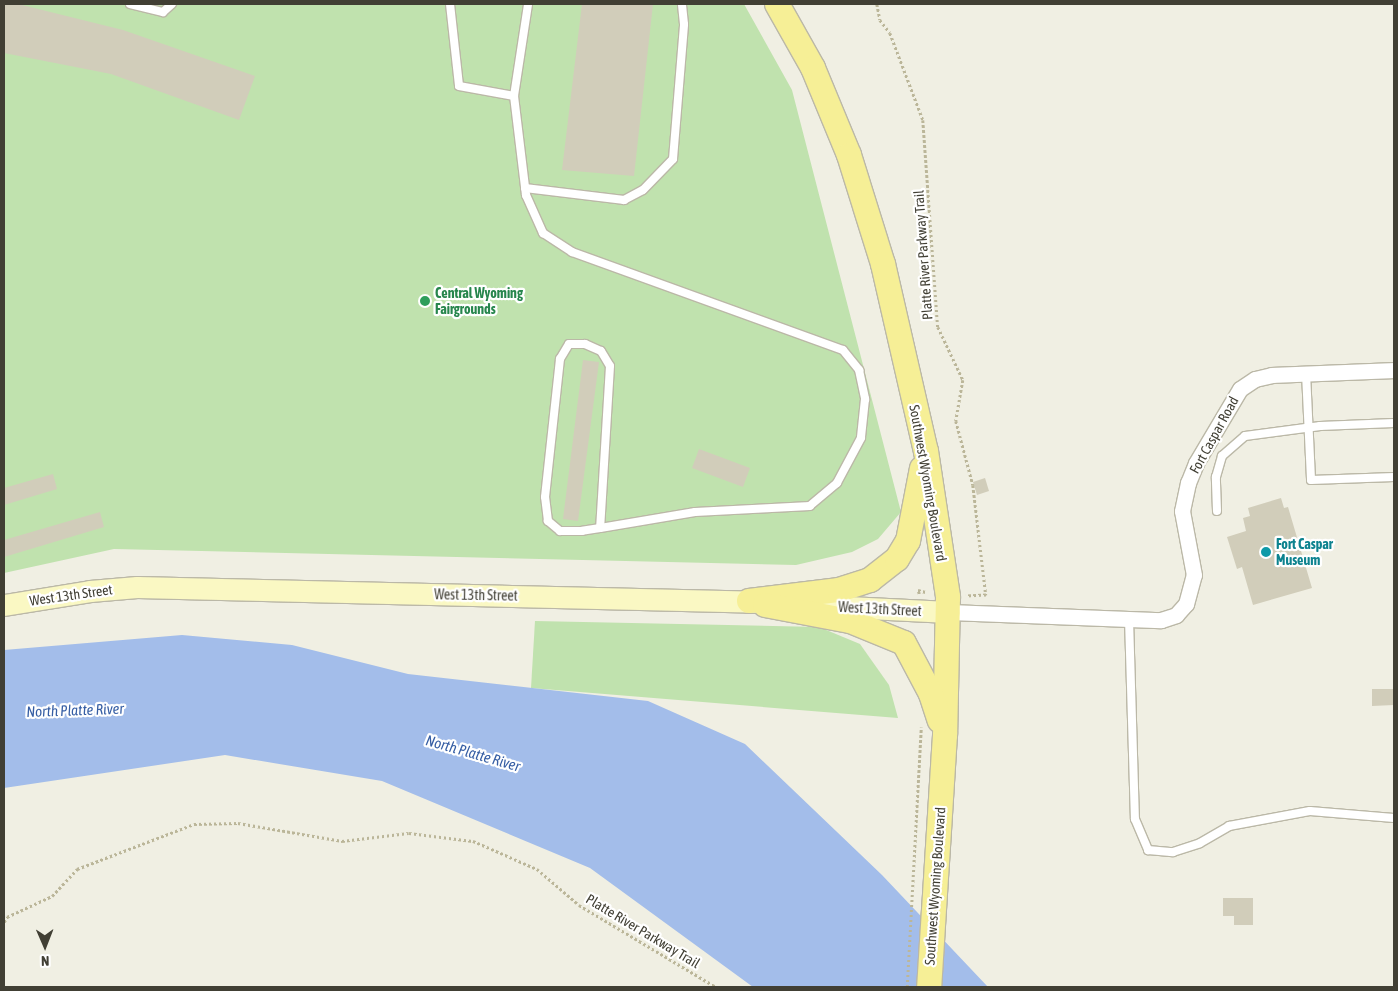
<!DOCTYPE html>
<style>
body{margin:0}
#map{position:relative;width:1398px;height:991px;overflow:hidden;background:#f0efe3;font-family:"Asap Condensed",sans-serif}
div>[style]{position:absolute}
.green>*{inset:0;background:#c0e2ae}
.water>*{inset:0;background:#a3bdea}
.building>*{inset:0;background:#d1cdba}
.path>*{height:2.5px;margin-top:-1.25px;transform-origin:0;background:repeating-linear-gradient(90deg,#bbb699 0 2.5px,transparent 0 5px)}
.roads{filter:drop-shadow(1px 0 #bbb8a7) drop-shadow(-1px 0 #bbb8a7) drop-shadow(0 1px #bbb8a7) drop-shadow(0 -1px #bbb8a7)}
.lane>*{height:8px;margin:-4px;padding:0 4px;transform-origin:4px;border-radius:4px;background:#fff}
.street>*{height:15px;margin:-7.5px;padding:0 7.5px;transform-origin:7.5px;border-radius:7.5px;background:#fff}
.secondary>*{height:21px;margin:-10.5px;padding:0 10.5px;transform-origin:10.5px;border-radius:10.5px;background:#faf8c3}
.primary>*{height:24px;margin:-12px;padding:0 12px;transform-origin:12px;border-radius:12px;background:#f6ef96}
.dots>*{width:14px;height:14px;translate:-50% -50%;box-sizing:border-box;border:2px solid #fff;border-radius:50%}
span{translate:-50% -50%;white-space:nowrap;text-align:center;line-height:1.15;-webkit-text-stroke:4.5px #fff;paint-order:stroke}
.street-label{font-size:14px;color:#413f34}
.leisure-label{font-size:14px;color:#27864d;font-weight:700}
.left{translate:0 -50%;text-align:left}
.culture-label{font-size:14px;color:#0d838f;font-weight:700}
.water-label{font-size:15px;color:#365ea4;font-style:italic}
.frame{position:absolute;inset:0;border:5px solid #413f34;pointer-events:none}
.north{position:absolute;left:20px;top:921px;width:50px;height:50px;-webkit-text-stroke:4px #fff;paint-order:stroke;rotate:179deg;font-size:14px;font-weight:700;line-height:20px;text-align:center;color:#413f34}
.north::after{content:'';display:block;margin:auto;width:18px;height:22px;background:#413f34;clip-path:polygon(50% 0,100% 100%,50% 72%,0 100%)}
</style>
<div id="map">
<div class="green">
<i style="clip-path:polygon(4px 4px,744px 4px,792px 90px,901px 512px,878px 539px,852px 552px,796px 565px,114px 549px,4px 573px)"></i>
<i style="clip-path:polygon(535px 621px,819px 627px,860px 644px,889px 685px,898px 718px,531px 688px)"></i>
</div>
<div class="water">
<i style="clip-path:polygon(182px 635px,292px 645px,408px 674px,648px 701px,745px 744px,882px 875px,988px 987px,753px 987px,590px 868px,382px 781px,225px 755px,4px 788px,4px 650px)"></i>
</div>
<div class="building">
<i style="clip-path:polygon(4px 4px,18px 4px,123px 30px,255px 76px,239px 120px,111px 74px,4px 53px)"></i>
<i style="clip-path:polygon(582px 4px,653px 4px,634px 176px,562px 170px)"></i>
<i style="clip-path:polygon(583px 360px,599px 362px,578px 521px,563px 519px)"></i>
<i style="clip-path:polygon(699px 449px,750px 468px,743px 487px,692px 468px)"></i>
<i style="clip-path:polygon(53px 474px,57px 489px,4px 505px,4px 488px)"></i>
<i style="clip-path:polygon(985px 478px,989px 491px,977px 495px,973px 482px)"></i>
<i style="clip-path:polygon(1281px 498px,1284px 508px,1288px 507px,1312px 588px,1253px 605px,1242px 567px,1237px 569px,1227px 537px,1246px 531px,1243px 518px,1250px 516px,1248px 508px)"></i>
<i style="clip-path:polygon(100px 512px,104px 527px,4px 557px,4px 540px)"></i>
<i style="clip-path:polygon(1372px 689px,1394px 689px,1394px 705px,1372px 706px)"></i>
<i style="clip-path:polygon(1223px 898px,1253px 898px,1253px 925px,1234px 925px,1234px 916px,1223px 916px)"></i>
</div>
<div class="path">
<i style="left:877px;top:4px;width:16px;rotate:79deg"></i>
<i style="left:880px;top:20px;width:16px;rotate:52deg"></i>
<i style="left:890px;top:33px;width:93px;rotate:69.2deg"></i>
<i style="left:923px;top:120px;width:208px;rotate:85.9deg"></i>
<i style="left:938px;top:327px;width:59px;rotate:64.7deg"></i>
<i style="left:963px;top:380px;width:42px;rotate:99.7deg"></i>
<i style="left:956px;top:421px;width:66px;rotate:75.1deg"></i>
<i style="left:973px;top:485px;width:111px;rotate:83.3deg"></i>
<i style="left:986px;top:595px;width:20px;rotate:177deg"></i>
<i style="left:919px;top:594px;width:4px;rotate:-104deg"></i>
<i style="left:918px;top:590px;width:8px;rotate:14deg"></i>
<i style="left:4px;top:922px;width:6px;rotate:-59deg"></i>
<i style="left:7px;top:917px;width:50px;rotate:-25deg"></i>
<i style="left:52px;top:896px;width:37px;rotate:-47deg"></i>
<i style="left:77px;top:869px;width:125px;rotate:-21deg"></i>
<i style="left:194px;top:824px;width:44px;rotate:-1.3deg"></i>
<i style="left:238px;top:823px;width:106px;rotate:9.8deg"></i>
<i style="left:342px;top:841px;width:67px;rotate:-6.8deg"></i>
<i style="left:409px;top:833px;width:64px;rotate:7.1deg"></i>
<i style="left:473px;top:841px;width:70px;rotate:23.6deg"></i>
<i style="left:537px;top:869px;width:55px;rotate:40.6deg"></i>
<i style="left:579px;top:905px;width:160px;rotate:30.9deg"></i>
<i style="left:907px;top:987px;width:260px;rotate:-86.9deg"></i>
</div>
<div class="roads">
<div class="lane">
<i style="left:130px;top:4px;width:34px;rotate:14deg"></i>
<i style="left:163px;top:12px;width:12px;rotate:-42deg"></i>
<i style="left:450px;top:4px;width:82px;rotate:83.7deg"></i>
<i style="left:459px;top:86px;width:56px;rotate:10.3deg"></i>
<i style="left:514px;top:96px;width:100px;rotate:83.1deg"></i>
<i style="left:526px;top:195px;width:42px;rotate:65.9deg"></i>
<i style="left:543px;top:233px;width:35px;rotate:33deg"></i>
<i style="left:572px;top:252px;width:288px;rotate:19.9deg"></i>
<i style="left:843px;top:350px;width:26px;rotate:51deg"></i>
<i style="left:859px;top:370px;width:30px;rotate:78deg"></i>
<i style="left:865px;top:399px;width:39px;rotate:96deg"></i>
<i style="left:861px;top:438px;width:51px;rotate:118.1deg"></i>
<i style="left:837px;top:483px;width:35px;rotate:140deg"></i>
<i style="left:810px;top:506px;width:115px;rotate:177deg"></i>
<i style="left:695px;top:512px;width:96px;rotate:170.4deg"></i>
<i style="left:600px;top:528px;width:18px;rotate:171deg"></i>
<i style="left:582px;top:531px;width:22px;rotate:180deg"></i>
<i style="left:560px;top:531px;width:16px;rotate:-140deg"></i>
<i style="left:548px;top:521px;width:24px;rotate:-97deg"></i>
<i style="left:545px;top:497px;width:139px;rotate:-83.8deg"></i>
<i style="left:560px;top:359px;width:17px;rotate:-59deg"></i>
<i style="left:569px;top:344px;width:16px"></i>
<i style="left:585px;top:344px;width:17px;rotate:24deg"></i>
<i style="left:601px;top:351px;width:17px;rotate:59deg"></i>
<i style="left:610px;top:366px;width:162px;rotate:93.5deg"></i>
<i style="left:514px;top:96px;width:93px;rotate:-81.3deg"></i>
<i style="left:525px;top:188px;width:100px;rotate:6.9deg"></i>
<i style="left:624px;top:200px;width:21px;rotate:-28deg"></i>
<i style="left:643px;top:190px;width:43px;rotate:-45.9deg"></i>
<i style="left:673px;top:159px;width:135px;rotate:-85.3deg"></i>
<i style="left:684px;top:24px;width:20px;rotate:-96deg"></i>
<i style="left:1306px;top:373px;width:107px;rotate:87.3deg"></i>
<i style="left:1311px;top:480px;width:83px;rotate:-2.1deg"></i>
<i style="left:1217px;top:511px;width:34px;rotate:-92deg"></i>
<i style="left:1216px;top:477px;width:22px;rotate:-74deg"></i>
<i style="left:1222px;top:456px;width:30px;rotate:-41deg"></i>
<i style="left:1245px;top:436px;width:76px;rotate:-7.6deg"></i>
<i style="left:1320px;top:426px;width:74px;rotate:-2.3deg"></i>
<i style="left:1129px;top:619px;width:200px;rotate:88.3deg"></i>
<i style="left:1135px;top:819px;width:34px;rotate:67deg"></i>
<i style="left:1148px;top:850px;width:25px;rotate:5deg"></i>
<i style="left:1173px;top:852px;width:28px;rotate:-18deg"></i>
<i style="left:1200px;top:843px;width:34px;rotate:-30deg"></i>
<i style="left:1229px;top:826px;width:82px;rotate:-10.5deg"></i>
<i style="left:1310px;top:811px;width:84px;rotate:4.8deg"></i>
</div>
<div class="street">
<i style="left:949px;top:612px;width:212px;rotate:2.2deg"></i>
<i style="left:1161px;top:620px;width:16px;rotate:-18deg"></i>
<i style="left:1176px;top:615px;width:15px;rotate:-48deg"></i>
<i style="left:1186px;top:604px;width:30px;rotate:-75deg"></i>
<i style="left:1194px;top:575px;width:65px;rotate:-100.6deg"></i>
<i style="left:1182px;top:511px;width:29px;rotate:-78deg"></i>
<i style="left:1188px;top:483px;width:22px;rotate:-68deg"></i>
<i style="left:1196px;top:463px;width:86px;rotate:-59.3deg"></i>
<i style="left:1240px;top:389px;width:18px;rotate:-34deg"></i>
<i style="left:1255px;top:379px;width:17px;rotate:-13deg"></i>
<i style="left:1272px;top:375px;width:122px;rotate:-2.3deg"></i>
</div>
<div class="secondary">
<i style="left:4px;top:605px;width:87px;rotate:-9.2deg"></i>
<i style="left:90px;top:591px;width:47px;rotate:-4.9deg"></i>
<i style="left:137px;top:587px;width:630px;rotate:1.36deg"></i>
<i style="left:807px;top:605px;width:142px;rotate:2.8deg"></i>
</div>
<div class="primary">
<i style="left:777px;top:4px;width:73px;rotate:60.6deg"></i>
<i style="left:813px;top:68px;width:94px;rotate:67.5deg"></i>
<i style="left:849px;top:155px;width:114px;rotate:72.7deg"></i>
<i style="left:883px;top:264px;width:192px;rotate:77.1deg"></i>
<i style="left:926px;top:451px;width:148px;rotate:81.4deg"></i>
<i style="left:948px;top:597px;width:138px;rotate:91.2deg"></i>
<i style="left:945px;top:735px;width:253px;rotate:93.6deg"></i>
<i style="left:749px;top:601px;width:91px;rotate:-7deg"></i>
<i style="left:839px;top:590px;width:33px;rotate:-18deg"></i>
<i style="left:870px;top:580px;width:34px;rotate:-38deg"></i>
<i style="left:897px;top:559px;width:21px;rotate:-59deg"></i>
<i style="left:908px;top:541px;width:74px;rotate:-79.1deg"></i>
<i style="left:765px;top:605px;width:86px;rotate:10.7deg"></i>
<i style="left:850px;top:621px;width:58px;rotate:22.2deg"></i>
<i style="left:904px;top:643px;width:58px;rotate:62.1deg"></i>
<i style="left:931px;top:694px;width:28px;rotate:72deg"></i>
</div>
</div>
<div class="dots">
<i style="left:425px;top:301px;background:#2e9e5b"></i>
<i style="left:1266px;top:552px;background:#0f9aa8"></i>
</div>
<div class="street-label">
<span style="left:923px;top:255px;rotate:-94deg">Platte River Parkway Trail</span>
<span style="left:1214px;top:435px;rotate:-61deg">Fort Caspar Road</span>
<span style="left:928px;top:483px;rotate:80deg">Southwest Wyoming Boulevard</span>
<span style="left:71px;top:595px;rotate:-8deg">West 13th Street</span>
<span style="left:476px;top:595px;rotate:1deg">West 13th Street</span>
<span style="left:880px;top:609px;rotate:3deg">West 13th Street</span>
<span style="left:935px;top:886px;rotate:-86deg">Southwest Wyoming Boulevard</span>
<span style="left:643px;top:931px;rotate:31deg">Platte River Parkway Trail</span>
</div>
<div class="leisure-label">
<span class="left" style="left:435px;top:301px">Central Wyoming<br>Fairgrounds</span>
</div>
<div class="culture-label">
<span class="left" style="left:1276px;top:552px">Fort Caspar<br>Museum</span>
</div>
<div class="water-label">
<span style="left:75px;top:710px;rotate:-2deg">North Platte River</span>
<span style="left:473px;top:753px;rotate:16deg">North Platte River</span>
</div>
<div class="frame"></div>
<div class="north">N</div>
</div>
